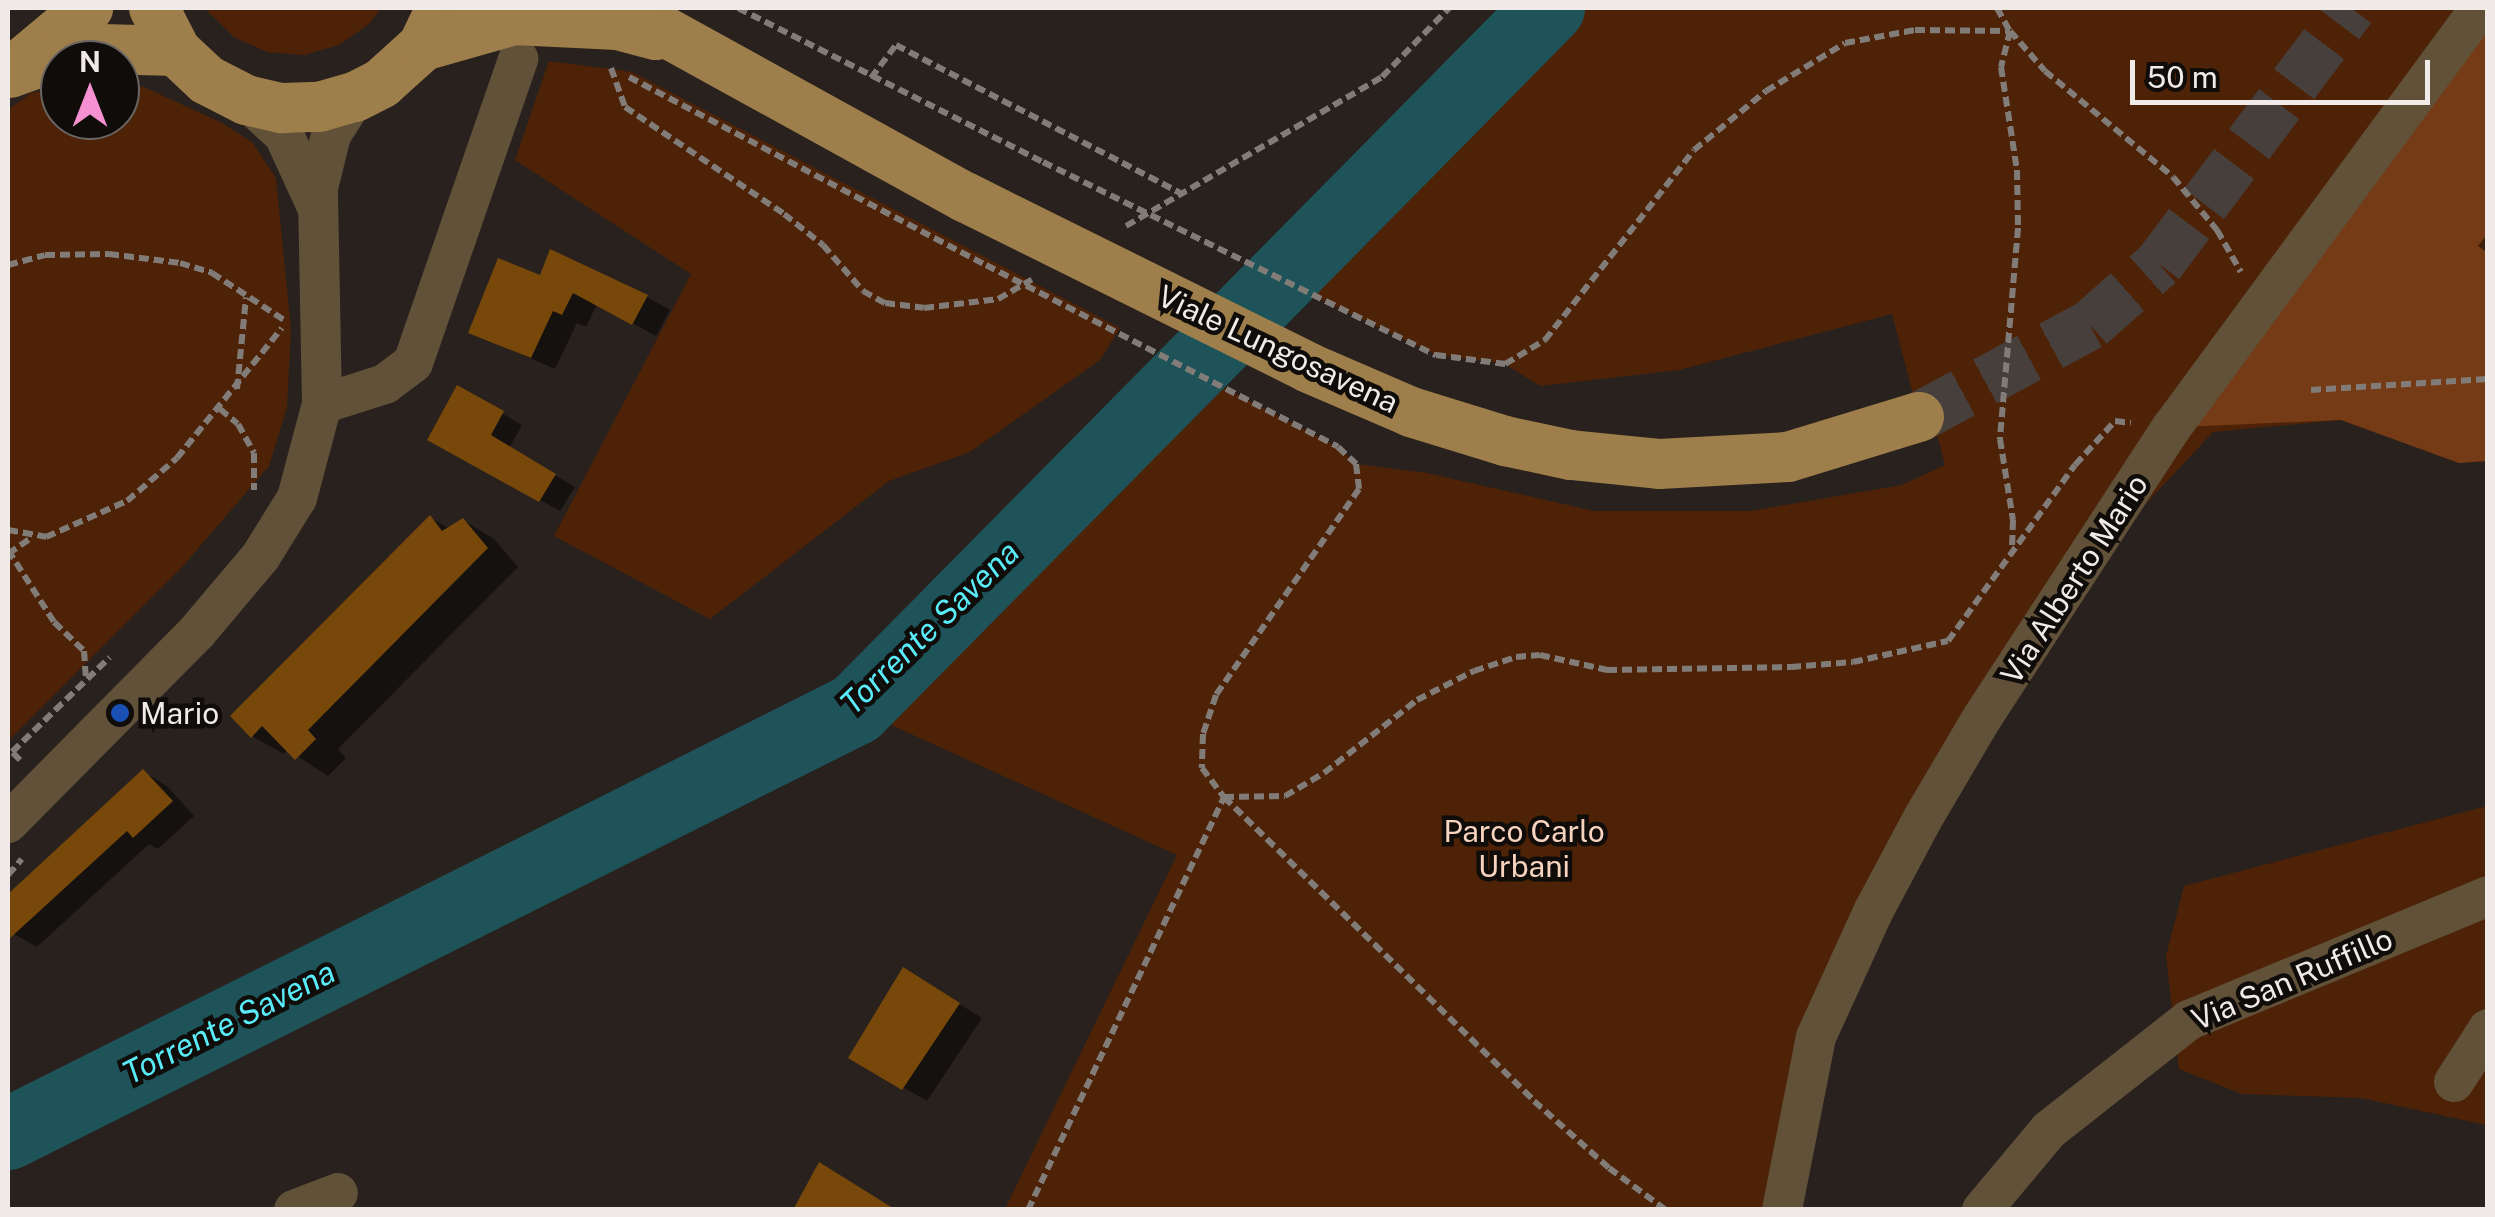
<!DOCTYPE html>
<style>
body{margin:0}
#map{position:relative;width:2495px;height:1217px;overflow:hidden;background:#29211d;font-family:"Public Sans",sans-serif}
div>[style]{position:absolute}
.green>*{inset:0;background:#4d2207}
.forest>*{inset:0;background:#753b16}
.shadow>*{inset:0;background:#0007}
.river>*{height:72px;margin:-36px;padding:0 36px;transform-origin:36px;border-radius:36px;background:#1e5459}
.building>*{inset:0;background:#774809}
.major-tunnel>*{height:50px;margin-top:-25px;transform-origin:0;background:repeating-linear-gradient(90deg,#473f3b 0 50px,transparent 0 75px)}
.path>*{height:6px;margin-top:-3px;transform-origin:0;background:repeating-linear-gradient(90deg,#827c78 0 10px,transparent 0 15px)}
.minor>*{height:40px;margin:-20px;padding:0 20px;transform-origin:20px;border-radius:20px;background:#615139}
.major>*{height:50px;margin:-25px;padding:0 25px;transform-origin:25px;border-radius:25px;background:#9e7e4a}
.path-bridge>*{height:6px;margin-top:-3px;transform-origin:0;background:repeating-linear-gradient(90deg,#827c78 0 10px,transparent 0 15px)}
.major-bridge>*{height:50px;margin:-25px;padding:0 25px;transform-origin:25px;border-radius:25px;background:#9e7e4a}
.dots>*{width:28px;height:28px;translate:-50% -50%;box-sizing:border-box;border:5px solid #0f0c0a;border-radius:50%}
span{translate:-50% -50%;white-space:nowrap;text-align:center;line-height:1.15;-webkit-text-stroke:9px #0f0c0a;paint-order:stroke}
.street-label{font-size:30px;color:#f0ebe8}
.poi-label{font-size:30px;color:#f0ebe8}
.left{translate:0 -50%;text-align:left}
.park-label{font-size:30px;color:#f8d3bf}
.water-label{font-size:32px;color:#59ecf8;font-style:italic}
.frame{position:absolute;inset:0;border:10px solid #f0ebe8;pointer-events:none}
.north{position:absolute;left:40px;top:40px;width:100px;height:100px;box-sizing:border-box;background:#0f0c0a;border:2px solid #696563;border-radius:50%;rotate:0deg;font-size:28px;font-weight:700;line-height:40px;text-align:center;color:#f0ebe8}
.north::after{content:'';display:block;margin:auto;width:35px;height:45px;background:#f590d1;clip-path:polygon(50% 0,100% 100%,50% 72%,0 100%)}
.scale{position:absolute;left:2130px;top:60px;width:300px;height:45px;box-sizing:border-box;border:5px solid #f0ebe8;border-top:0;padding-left:12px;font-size:30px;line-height:35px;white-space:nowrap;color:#f0ebe8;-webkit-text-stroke:8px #0f0c0a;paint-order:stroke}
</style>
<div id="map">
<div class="green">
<i style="clip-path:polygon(204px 8px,381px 8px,369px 24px,339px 45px,304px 55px,267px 52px,234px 37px)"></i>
<i style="clip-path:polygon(1549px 8px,2487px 8px,2487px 461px,2459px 463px,2341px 420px,2213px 432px,2068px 587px,1873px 912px,1782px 1209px,1005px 1209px,1177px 855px,856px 709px,1194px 372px,1338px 447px,1356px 464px,1427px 473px,1594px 511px,1751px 511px,1902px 485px,1945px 465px,1938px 438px,1919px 417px,1892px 314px,1679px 370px,1540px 386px,1505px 364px,1436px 355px,1280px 280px)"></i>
<i style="clip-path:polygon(549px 61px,632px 72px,1120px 328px,1100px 360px,970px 452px,889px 481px,710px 619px,554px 536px,691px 274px,515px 160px)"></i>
<i style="clip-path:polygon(120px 87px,144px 87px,222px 123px,252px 142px,276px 178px,291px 330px,287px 407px,269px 466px,183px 566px,8px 741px,8px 110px,31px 93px,60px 89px,60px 120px,120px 120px)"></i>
<i style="clip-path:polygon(2487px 806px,2487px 1125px,2361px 1098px,2242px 1094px,2179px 1069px,2166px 956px,2184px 886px)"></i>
</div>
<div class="forest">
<i style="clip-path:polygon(2487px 8px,2487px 461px,2459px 463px,2341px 420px,2183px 427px)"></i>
</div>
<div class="shadow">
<i style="clip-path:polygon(2488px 233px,2488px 253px,2478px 246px)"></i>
<i style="clip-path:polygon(541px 278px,647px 297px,670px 310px,656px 336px,597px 304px,586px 327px,577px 323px,555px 369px,471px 332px)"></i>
<i style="clip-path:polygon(458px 388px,522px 425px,509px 448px,575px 487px,560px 511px,430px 439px)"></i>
<i style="clip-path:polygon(431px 518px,450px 529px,463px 520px,494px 539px,518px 567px,338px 749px,346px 758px,328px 776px,288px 750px,284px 754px,252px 736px)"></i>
<i style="clip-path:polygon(144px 772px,167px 786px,194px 816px,158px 849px,149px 844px,37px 947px,14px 934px,8px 927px,8px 897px)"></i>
<i style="clip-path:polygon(927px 984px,982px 1018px,927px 1101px,852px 1057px)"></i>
</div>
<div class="river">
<i style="left:8px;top:1134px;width:949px;rotate:-26.62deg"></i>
<i style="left:856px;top:709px;width:986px;rotate:-45.33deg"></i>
</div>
<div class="building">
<i style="clip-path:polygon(550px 249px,648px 295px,632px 325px,573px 293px,562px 315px,553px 311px,531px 358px,468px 333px,498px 258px,540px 275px)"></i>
<i style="clip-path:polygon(457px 385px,504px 411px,491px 435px,556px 474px,539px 502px,427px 440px)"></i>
<i style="clip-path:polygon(430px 515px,442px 531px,463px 518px,488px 548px,308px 730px,316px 739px,295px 760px,262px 726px,251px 738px,230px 716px)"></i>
<i style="clip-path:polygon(143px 769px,173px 801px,133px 838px,127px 831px,8px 940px,8px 894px)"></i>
<i style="clip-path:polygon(903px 967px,960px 1003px,902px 1090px,848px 1058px)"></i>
<i style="clip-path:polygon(819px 1162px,896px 1210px,793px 1210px)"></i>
</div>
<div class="major-tunnel">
<i style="left:1919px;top:417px;width:194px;rotate:-28.3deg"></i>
<i style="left:2090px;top:325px;width:92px;rotate:-41.5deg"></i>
<i style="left:2159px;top:264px;width:320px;rotate:-53.1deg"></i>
</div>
<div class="path">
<i style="left:738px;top:8px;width:342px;rotate:26.8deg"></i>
<i style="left:1997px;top:8px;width:26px;rotate:61deg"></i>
<i style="left:2010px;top:31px;width:53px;rotate:48.8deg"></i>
<i style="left:2045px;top:71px;width:166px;rotate:39.6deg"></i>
<i style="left:2173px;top:177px;width:69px;rotate:50.3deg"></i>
<i style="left:2217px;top:230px;width:48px;rotate:60.3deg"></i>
<i style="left:2010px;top:31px;width:37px;rotate:104deg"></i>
<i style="left:2001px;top:67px;width:104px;rotate:81.2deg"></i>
<i style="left:2017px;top:170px;width:58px;rotate:89deg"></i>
<i style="left:2018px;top:228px;width:212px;rotate:94.9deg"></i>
<i style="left:2000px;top:439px;width:82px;rotate:80.9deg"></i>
<i style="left:2013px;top:520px;width:29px;rotate:92deg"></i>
<i style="left:611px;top:68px;width:41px;rotate:70.3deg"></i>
<i style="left:625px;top:107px;width:192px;rotate:33.9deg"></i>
<i style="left:784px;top:214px;width:50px;rotate:38.5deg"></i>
<i style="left:823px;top:245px;width:61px;rotate:49deg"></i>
<i style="left:863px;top:291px;width:25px;rotate:29deg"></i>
<i style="left:885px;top:303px;width:39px;rotate:7deg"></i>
<i style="left:924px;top:308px;width:75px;rotate:-6.9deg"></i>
<i style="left:998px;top:299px;width:39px;rotate:-30deg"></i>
<i style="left:629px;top:77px;width:403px;rotate:27.8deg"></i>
<i style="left:871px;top:78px;width:41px;rotate:-52.9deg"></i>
<i style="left:896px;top:45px;width:320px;rotate:27.5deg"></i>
<i style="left:1126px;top:226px;width:296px;rotate:-30.2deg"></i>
<i style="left:1382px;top:77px;width:96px;rotate:-45.8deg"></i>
<i style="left:8px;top:265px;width:38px;rotate:-15deg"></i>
<i style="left:45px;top:255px;width:64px;rotate:-0.9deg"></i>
<i style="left:109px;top:254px;width:72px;rotate:7.2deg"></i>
<i style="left:180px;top:263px;width:34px;rotate:17deg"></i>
<i style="left:212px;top:273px;width:86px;rotate:33.1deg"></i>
<i style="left:1436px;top:355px;width:70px;rotate:7.4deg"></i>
<i style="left:1505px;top:364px;width:47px;rotate:-31deg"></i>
<i style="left:1545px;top:340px;width:241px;rotate:-51.9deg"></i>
<i style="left:1694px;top:150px;width:93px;rotate:-39.3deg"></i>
<i style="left:1766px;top:91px;width:92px;rotate:-31.3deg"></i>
<i style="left:1845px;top:43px;width:71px;rotate:-10.5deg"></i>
<i style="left:1915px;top:30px;width:95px;rotate:0.6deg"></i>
<i style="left:237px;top:389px;width:92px;rotate:-84.4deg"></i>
<i style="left:2311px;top:390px;width:177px;rotate:-3.6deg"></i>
<i style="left:220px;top:409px;width:23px;rotate:40deg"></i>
<i style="left:238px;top:424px;width:33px;rotate:61deg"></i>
<i style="left:254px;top:453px;width:37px;rotate:90deg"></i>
<i style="left:1338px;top:447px;width:25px;rotate:43deg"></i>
<i style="left:1356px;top:464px;width:25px;rotate:83deg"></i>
<i style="left:1359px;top:489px;width:251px;rotate:124.8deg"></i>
<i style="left:1216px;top:695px;width:41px;rotate:108.4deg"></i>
<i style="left:1203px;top:734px;width:34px;rotate:92deg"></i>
<i style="left:1202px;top:768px;width:36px;rotate:53deg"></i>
<i style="left:1224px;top:797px;width:434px;rotate:44.4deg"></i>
<i style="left:1534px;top:1101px;width:101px;rotate:41.8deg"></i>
<i style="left:1609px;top:1168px;width:71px;rotate:36.4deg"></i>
<i style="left:8px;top:530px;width:39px;rotate:10deg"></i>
<i style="left:46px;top:537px;width:89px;rotate:-24deg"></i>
<i style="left:127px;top:501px;width:66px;rotate:-40.7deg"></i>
<i style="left:177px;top:458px;width:167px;rotate:-51.1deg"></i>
<i style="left:8px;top:550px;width:85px;rotate:57.4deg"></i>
<i style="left:54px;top:622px;width:42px;rotate:44deg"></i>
<i style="left:84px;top:651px;width:28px;rotate:86deg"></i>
<i style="left:8px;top:554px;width:28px;rotate:-35deg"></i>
<i style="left:20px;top:760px;width:11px;rotate:-135deg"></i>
<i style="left:12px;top:752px;width:136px;rotate:-44.1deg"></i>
<i style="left:8px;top:875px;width:21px;rotate:-49deg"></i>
<i style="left:1028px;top:1210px;width:457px;rotate:-64.6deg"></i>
<i style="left:1224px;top:797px;width:61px;rotate:-0.9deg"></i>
<i style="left:1285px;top:796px;width:45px;rotate:-30.5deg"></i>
<i style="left:1324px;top:773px;width:118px;rotate:-38.1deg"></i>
<i style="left:1417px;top:700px;width:64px;rotate:-27deg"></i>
<i style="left:1474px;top:671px;width:44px;rotate:-18.4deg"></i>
<i style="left:1516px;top:657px;width:24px;rotate:-5deg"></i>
<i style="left:1540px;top:655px;width:69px;rotate:12.6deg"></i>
<i style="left:1607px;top:670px;width:184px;rotate:-0.9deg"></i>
<i style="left:1791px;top:667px;width:62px;rotate:-4.6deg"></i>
<i style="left:1853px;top:662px;width:97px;rotate:-12.5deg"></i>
<i style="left:1948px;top:641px;width:217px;rotate:-54.2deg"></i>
<i style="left:2075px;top:465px;width:59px;rotate:-47.7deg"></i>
<i style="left:2115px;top:421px;width:16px;rotate:7deg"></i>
</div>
<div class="minor">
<i style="left:246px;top:100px;width:52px;rotate:42.6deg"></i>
<i style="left:284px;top:135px;width:77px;rotate:65.4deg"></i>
<i style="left:322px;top:404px;width:66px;rotate:-17.6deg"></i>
<i style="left:385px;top:384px;width:35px;rotate:-37deg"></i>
<i style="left:413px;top:363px;width:322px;rotate:-70.9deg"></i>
<i style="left:8px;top:823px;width:269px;rotate:-45.3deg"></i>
<i style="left:197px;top:632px;width:99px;rotate:-49.9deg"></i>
<i style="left:261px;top:556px;width:68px;rotate:-58.2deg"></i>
<i style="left:297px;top:498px;width:97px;rotate:-75.1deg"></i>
<i style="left:322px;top:404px;width:216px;rotate:-91.1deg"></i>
<i style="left:318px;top:188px;width:55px;rotate:-76.2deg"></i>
<i style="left:331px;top:135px;width:45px;rotate:-57.7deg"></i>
<i style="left:2454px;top:1082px;width:63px;rotate:-57.3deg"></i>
<i style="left:294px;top:1210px;width:47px;rotate:-21.1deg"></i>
<i style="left:1782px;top:1210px;width:176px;rotate:-78.9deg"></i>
<i style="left:1816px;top:1037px;width:137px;rotate:-65.5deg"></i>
<i style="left:1873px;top:912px;width:106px;rotate:-62deg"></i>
<i style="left:1923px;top:818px;width:116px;rotate:-59.5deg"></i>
<i style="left:1982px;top:718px;width:348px;rotate:-56.9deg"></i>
<i style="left:2172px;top:427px;width:520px;rotate:-53.68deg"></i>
<i style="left:1982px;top:1210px;width:104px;rotate:-50.1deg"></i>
<i style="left:2049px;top:1130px;width:178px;rotate:-38.2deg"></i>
<i style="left:2189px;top:1020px;width:324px;rotate:-22.5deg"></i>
</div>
<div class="major">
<i style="left:154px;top:8px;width:48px;rotate:62.9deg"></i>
<i style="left:176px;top:51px;width:42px;rotate:43.1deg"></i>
<i style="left:207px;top:80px;width:44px;rotate:27.1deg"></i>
<i style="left:246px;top:100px;width:37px;rotate:13deg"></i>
<i style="left:282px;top:108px;width:37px;rotate:-2deg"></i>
<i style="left:319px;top:107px;width:37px;rotate:-16deg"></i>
<i style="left:355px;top:97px;width:30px;rotate:-27deg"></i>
<i style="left:382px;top:83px;width:55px;rotate:-42.1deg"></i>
<i style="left:423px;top:46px;width:42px;rotate:-64.7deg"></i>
<i style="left:622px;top:8px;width:392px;rotate:28.9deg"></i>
<i style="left:423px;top:46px;width:95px;rotate:-15.9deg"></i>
<i style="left:514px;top:20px;width:104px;rotate:2.8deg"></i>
<i style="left:618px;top:25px;width:39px;rotate:15deg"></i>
<i style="left:27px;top:59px;width:80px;rotate:-39.9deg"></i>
<i style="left:10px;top:73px;width:50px;rotate:-19.9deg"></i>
<i style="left:57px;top:56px;width:45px;rotate:-9deg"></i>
<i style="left:101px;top:49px;width:75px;rotate:1.5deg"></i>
<i style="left:1505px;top:441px;width:67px;rotate:12deg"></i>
<i style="left:1571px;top:455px;width:88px;rotate:5.8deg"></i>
<i style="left:1659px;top:464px;width:129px;rotate:-3.1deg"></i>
<i style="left:1788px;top:457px;width:137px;rotate:-17deg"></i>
</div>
<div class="path-bridge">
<i style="left:1043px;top:162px;width:438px;rotate:26.2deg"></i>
<i style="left:986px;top:265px;width:396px;rotate:27.3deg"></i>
</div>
<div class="major-bridge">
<i style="left:965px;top:197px;width:384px;rotate:26.4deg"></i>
<i style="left:1309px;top:368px;width:111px;rotate:23.3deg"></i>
<i style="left:1411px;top:412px;width:98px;rotate:17.1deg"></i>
</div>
<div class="dots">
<i style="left:120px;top:713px;background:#1a4fb4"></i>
</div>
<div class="street-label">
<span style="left:1278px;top:349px;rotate:25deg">Viale Lungosavena</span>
<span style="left:2074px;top:579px;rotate:-57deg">Via Alberto Mario</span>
<span style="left:2292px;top:979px;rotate:-23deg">Via San Ruffillo</span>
</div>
<div class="poi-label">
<span class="left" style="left:140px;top:713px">Mario</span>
</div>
<div class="park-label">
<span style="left:1524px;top:848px">Parco Carlo<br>Urbani</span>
</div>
<div class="water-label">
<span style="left:930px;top:628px;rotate:-44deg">Torrente Savena</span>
<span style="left:229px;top:1023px;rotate:-27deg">Torrente Savena</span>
</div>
<div class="frame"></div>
<div class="north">N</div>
<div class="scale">50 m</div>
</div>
